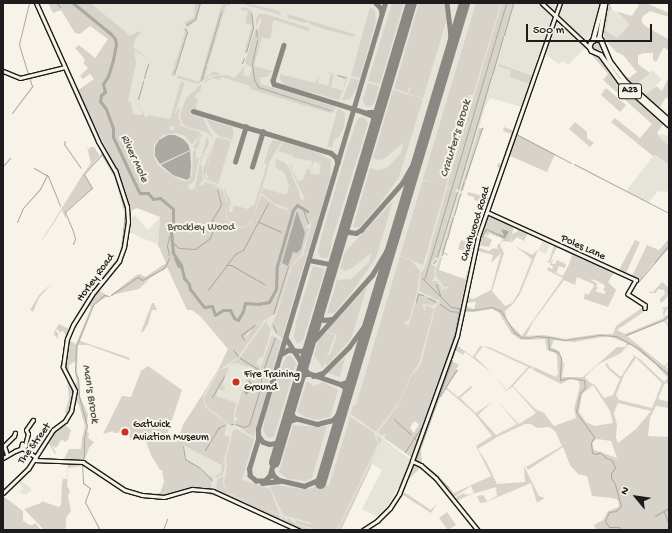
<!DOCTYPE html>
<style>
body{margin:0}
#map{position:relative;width:672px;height:533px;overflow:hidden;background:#f7f3e8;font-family:"Gochi Hand",sans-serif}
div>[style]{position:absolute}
.built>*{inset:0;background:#e6e3d9}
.green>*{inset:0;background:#d7d3cb}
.round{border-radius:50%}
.water>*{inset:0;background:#aca9a2}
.stream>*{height:1px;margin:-0.5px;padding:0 0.5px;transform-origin:0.5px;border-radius:0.5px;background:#aca9a2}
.river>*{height:3px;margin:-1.5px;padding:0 1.5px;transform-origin:1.5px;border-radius:1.5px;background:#aca9a2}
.taxiway>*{height:4.5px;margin:-2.25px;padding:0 2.25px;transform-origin:2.25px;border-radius:2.25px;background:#8a8882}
.runway>*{height:11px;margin:-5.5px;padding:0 5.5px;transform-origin:5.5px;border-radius:5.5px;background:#8a8882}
.roads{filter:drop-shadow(1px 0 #1c1c1c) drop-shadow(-1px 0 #1c1c1c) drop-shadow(0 1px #1c1c1c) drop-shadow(0 -1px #1c1c1c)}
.minor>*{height:2.5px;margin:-1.25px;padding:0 1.25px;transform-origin:1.25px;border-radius:1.25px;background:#f7f3e8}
.major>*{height:3.5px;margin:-1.75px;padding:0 1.75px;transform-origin:1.75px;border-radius:1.75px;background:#f7f3e8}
.dots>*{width:11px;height:11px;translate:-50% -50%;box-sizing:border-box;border:2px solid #f7f3e8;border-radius:50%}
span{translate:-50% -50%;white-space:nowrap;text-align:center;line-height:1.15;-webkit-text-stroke:4px #f7f3e8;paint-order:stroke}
.shield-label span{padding:1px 3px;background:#f7f3e8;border:1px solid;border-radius:3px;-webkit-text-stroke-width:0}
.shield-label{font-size:10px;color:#1c1c1c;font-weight:700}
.street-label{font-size:11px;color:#1c1c1c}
.park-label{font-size:11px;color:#545351}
.poi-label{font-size:11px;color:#1c1c1c}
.left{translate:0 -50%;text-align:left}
.water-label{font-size:12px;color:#565452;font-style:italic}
.frame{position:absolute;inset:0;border:4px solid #1c1c1c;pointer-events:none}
.north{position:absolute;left:616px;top:477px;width:40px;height:40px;-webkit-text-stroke:3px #f7f3e8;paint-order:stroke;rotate:299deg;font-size:11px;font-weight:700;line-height:16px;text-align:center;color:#1c1c1c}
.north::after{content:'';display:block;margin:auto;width:14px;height:18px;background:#1c1c1c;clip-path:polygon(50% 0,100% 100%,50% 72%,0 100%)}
.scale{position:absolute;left:526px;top:24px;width:126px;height:18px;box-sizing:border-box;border:2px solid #1c1c1c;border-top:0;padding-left:5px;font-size:12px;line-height:14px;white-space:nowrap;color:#1c1c1c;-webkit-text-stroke:3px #f7f3e8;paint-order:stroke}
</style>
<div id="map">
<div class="built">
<i style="clip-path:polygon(90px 3px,512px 3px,436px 258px,514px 3px,601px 3px,595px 21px,594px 30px,583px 44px,586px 47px,568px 65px,563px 61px,559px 64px,541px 51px,539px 57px,537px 57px,536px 60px,538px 61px,522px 107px,490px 98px,485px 107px,461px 190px,463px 191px,462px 195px,460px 194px,442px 257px,438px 268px,439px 275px,466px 283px,420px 386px,384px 438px,381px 437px,409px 459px,397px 490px,387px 507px,378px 517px,362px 509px,382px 470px,372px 464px,341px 530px,306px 530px,226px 493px,212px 488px,213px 481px,184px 457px,183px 445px,177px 442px,183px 425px,232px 348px,188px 212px,129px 135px,126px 69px)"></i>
<i style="clip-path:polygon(612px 10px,625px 19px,629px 25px,617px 38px,606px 31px,609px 11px)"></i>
<i style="clip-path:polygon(653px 70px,662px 80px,644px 96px,634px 86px)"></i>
<i style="clip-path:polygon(661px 134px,667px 136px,669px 134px,669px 147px,661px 140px,659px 135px)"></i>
<i style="clip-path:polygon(654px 155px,669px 165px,669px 190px,665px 192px,658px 191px,648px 203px,626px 191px)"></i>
<i style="clip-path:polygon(135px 215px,148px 230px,160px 217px,158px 245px,129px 232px,130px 219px)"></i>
<i style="clip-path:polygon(543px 241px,550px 244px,546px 254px,538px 250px)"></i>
<i style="clip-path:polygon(20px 480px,32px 489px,26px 495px,19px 492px,23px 488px,18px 482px)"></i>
</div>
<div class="green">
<i style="clip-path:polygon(48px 3px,90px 3px,126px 32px,129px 36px,139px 31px,141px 33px,136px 38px,133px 47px,150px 60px,134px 50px,136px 63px,128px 101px,131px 102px,133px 114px,143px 115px,138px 103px,146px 118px,148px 115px,170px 119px,181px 81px,185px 82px,175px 113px,176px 113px,178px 108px,180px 109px,178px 117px,181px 124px,177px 127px,170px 126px,170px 130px,174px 130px,175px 127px,182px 126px,200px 132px,200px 134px,192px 145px,185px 136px,176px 133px,163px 135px,154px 145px,154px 157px,158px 165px,167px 172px,182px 181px,188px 181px,192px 175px,193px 152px,196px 150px,193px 147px,201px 134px,203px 135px,199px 140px,200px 143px,196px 150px,196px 158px,199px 159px,194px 182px,188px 185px,190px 189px,181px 186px,191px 190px,195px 188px,201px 156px,203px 157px,207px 152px,204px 157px,202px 158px,200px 164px,202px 166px,203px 180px,199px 185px,202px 186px,205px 182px,223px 191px,227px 204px,226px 218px,233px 227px,243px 228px,251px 223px,261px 195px,279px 208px,288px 210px,287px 208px,275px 204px,261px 193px,263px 188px,286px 195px,289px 186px,284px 172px,277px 169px,275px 165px,276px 159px,284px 162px,288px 166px,299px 192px,301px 200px,305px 199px,290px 168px,290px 166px,293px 165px,291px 168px,298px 181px,303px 180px,307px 169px,311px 170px,310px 173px,319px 175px,321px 164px,314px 161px,311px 169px,312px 161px,295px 158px,292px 155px,281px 152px,278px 151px,283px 142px,316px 152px,331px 160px,330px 179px,308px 253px,303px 255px,314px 215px,311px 224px,308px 223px,308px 225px,305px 227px,306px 229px,310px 227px,301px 255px,291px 266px,276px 313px,251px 328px,245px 337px,248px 336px,252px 328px,264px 321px,237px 358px,220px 369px,203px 395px,205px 407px,227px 424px,224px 435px,230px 437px,224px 461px,226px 465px,225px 470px,226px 464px,221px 461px,225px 465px,223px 474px,217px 478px,215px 476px,221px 473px,222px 465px,183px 445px,185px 459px,210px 477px,213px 477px,211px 490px,195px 488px,161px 496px,136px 493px,160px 493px,164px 482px,162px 470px,160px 470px,151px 455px,145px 439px,131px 441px,128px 434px,125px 432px,114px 433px,113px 431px,103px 434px,122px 396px,131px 397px,141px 371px,148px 366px,182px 390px,165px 441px,177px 442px,183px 425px,217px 372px,228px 349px,201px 317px,192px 310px,187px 310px,167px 267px,150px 278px,139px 289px,111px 295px,135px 276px,140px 274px,145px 277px,166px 263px,158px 245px,160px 217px,137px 208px,130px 211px,119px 174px,77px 91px,94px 79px,90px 74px,83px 79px,80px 76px,88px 68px,83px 63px,85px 61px,82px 56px,75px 48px,79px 45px,95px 58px,108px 39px,90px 26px,80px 34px,75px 33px,61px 10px,53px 13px)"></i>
<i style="clip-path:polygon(195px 3px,201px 3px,197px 20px,188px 27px,184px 23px,194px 17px)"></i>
<i style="clip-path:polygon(218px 3px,230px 3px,229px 6px,226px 5px,208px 65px,204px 64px,222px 4px)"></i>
<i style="clip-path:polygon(245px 3px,279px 11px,281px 15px,243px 4px)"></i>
<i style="clip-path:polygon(392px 3px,404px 3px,380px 84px,368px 81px)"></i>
<i style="clip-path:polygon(419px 3px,444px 3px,447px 19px,423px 98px,408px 94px,411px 87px,409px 87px,408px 93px,394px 89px)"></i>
<i style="clip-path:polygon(476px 3px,501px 3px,473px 95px,468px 95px,468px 97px,472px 98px,446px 186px,444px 186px,446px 187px,423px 265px,400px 255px,423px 180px,434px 183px,423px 179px)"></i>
<i style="clip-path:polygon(evenodd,502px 3px,514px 3px,459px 188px,455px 190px,457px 193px,438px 256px,431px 262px,432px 265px,435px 267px,434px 279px,431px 281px,424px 281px,437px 281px,442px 288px,440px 291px,450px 287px,444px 287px,436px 276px,436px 268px,441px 257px,446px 259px,442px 258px,439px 270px,465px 279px,474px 251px,456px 336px,413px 455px,411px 457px,384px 438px,386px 434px,381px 435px,378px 432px,398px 405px,411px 377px,421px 364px,435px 309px,440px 301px,419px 291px,421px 273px,425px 268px,447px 188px,452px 188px,447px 186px,502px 3px,414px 421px,419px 424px,414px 433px,410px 428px,414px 421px)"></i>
<i style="clip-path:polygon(608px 3px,610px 3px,612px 10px,609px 11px,606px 31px,617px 38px,629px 25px,625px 19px,615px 11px,632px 16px,639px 5px,635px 3px,646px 3px,669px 13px,669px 17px,650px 11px,642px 17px,642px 22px,645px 26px,668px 39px,669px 51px,664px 47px,656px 62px,653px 60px,653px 53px,644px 53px,638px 55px,638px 64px,650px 73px,634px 86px,618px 70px,629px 78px,637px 72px,623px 55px,616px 52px,606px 41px,605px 41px,603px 29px)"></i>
<i style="clip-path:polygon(245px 7px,252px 11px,254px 25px,246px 52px,244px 53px,252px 25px,245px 23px,248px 11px,240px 9px)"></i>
<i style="clip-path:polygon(370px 7px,375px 11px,376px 20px,360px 78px,351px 76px)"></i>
<i style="clip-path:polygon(259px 14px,265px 14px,310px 28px,308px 31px,275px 20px,273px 21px,271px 36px,269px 39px,262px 37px,254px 66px,272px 71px,267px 77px,260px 77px,261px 84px,336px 107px,334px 112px,330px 113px,250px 89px,250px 86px,222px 77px,219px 80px,212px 78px,202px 84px,200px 92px,198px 92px,194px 98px,198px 98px,196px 109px,192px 108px,190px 114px,203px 118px,212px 136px,213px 143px,205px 176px,209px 182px,225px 190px,232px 204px,230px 204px,229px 212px,232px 212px,234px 205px,247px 209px,254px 205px,267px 164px,264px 163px,270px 144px,273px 140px,282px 141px,270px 161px,252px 220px,246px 226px,240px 227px,227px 219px,227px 200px,224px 190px,211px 185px,204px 177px,203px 170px,213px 143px,212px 137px,206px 132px,185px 126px,181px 121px,180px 115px,186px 98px,207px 79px,215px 76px,227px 75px,235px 78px,245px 66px,243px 75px,249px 77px,252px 68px,245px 63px,255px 29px,259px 29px,262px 19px,260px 18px,256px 26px,256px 19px)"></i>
<i style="clip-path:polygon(287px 14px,354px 34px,355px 37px,327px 30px,312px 25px,308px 22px,305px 23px,288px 18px)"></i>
<i style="clip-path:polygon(183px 26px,188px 31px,173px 77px,171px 75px,185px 33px)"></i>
<i class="round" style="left:592px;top:41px;width:10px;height:10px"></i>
<i style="clip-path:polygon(590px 53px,599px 57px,614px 79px,664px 123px,657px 133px,662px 140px,669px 146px,669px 165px,655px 155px,653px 156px,611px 122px,615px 118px,640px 138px,652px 124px,603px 80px,608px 74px)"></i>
<i style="clip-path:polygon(499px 64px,533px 76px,530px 84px,510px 77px,511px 70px,498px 66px)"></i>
<i style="clip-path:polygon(204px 65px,208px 67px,205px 77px,210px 74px,213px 71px,222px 74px,209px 76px,198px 84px,177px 78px,177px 75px,199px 82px)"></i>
<i style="clip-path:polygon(326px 71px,334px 74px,331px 87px,341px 90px,343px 89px,345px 80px,336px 75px,348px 77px,339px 100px,295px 88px,284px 84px,280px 79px,280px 74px,315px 83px,319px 76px,318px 83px,328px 86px,331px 74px)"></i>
<i style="clip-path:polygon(669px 76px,669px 100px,666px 97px,659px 109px,644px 96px,656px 86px,662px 91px)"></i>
<i style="clip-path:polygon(351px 78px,359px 80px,357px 87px,350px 99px,342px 100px)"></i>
<i style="clip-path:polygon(368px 83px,379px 86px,374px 104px,368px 107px,364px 104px,363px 99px)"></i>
<i style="clip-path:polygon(606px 88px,626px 105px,620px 112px,601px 95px)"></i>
<i style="clip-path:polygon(393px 90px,423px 99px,399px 177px,378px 206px,360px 227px,355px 228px,353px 227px,370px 168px,379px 170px,388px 167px,401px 153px,404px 142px,384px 159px,377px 160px,373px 158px)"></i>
<i style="clip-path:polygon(338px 108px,345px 113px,344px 127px,339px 137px,334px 140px,332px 147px,327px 147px)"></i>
<i style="clip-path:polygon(360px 117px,365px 118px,368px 123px,331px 243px,332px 244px,328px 258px,321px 258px,318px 251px,322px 234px,348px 146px,357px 120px)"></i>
<i style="clip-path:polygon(206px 119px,232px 127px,234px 133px,232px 140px,219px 136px,214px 132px)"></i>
<i style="clip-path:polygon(575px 122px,587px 132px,587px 138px,594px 143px,590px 147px,569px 129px)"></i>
<i style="clip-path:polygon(504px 127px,514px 131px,489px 204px,474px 200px,474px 197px,467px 195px,468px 192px,490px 198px,500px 168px,497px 167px,498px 163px,501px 164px,511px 134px,503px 131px)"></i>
<i style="clip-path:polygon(479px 128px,484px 128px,478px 139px,463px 191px,461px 189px)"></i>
<i style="clip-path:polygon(516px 134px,555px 154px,547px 172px,508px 155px)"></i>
<i style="clip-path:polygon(207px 136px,209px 144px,203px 155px,202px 154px)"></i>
<i style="clip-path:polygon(218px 137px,231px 141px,218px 184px,209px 180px,206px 173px,215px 140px)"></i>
<i style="clip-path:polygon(87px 147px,89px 150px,90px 147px,94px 147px,97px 151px,96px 152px,98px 152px,99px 156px,103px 151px,116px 175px,126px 205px,127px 218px,125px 244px,119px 259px,78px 315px,77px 314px,101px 278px,119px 256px,124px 228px,125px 214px,115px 179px,101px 154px,84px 174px,92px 188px,66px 211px,66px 219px,62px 210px,46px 235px,40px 243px,83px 174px,91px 163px)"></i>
<i style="clip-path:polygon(459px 195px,465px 196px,460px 196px,447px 240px,443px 252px,448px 254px,447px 256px,441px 252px,452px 218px,454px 216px)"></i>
<i style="clip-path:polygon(393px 201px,376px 258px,351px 293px,334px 313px,327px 314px,337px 280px,351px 279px,349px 292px,351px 279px,369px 262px,372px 252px,354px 267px,345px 271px,340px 268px,345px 252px)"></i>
<i style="clip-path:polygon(evenodd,487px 215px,491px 215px,514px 226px,510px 242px,503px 241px,500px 245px,504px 253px,492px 291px,505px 306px,512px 303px,519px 292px,532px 259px,515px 246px,532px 255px,538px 250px,520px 294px,513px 304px,505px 311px,507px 321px,522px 336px,563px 278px,547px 270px,548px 267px,552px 269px,553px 266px,550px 265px,553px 258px,552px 264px,555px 264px,557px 260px,566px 264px,565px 268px,559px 266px,556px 273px,563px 276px,570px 262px,572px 255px,557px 247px,553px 256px,556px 246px,550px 263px,546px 261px,549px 261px,555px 242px,619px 270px,635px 240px,640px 242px,626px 273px,632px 276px,647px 245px,659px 250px,669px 239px,669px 248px,655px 264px,653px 263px,630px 293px,635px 298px,645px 303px,644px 305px,648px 309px,617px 330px,625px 334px,664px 318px,663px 313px,664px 310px,662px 308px,669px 306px,664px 315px,665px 316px,669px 314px,669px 318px,666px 320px,669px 328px,664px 321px,627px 336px,664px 366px,669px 362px,666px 367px,669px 371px,669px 385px,666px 383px,664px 385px,658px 399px,669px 402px,669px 408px,656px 406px,650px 418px,648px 436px,669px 437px,669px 530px,596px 530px,594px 525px,603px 520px,608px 511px,619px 507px,618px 500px,612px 498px,592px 496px,587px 476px,578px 474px,570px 465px,563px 447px,528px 470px,526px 467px,562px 446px,555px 431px,549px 427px,537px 428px,531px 424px,525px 424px,497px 437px,478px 449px,486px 461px,498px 486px,498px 484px,525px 482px,524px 466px,539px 496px,545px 498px,537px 503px,531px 483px,486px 502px,480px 503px,477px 496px,483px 495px,487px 501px,497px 496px,496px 487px,469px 495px,457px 501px,456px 497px,464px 493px,466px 495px,474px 493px,471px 486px,454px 497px,440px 480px,414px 459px,451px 360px,459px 365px,456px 369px,458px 371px,446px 387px,458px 397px,471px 386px,473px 387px,460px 398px,476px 413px,492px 402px,478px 415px,496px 435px,517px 424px,497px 401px,519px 424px,536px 413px,513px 387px,504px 392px,506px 390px,493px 374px,507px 390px,528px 367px,483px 346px,475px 357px,492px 373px,465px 352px,463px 355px,455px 350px,460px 333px,458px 346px,473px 357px,480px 346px,489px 347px,533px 367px,532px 369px,529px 368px,513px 386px,535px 409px,544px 413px,554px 426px,576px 418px,574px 409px,580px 386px,579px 382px,576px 379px,570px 379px,561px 384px,533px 370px,534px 367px,556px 377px,558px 374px,557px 356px,555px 353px,547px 350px,545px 339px,521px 340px,512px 334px,499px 313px,492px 309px,474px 312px,466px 312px,461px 332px,465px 306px,474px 309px,476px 302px,466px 303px,477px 248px,478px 247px,489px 251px,493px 248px,498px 249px,497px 247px,498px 244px,500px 244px,503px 239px,489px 233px,488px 236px,486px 235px,486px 232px,484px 235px,492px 240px,489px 247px,478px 245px,487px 215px,501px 229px,509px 231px,505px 239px,493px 233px,494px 232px,504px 236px,501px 229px,487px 215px,478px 251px,493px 255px,491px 263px,501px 253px,491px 290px,473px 299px,469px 298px,468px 296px,478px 251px,487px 215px,615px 271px,635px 281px,625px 294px,643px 307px,616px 326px,613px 334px,598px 334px,566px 339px,544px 335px,526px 336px,533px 322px,564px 280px,575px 285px,577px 277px,593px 284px,594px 286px,588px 295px,585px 293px,584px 299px,608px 307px,616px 290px,608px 282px,615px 271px,487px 215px,590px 279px,595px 280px,603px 284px,605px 287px,603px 290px,606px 292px,604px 294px,595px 291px,598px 288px,596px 286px,598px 284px,590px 279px,487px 215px,608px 336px,627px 343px,625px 347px,617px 347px,583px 377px,562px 377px,564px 365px,559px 351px,551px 347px,554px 340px,574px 342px,608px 336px,487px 215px,628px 345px,631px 345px,654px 363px,668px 378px,664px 382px,641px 360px,627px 351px,634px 356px,621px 377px,610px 368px,607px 363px,605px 364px,608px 369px,620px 379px,613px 395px,604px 398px,595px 385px,589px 382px,585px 377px,597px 365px,621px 353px,628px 345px,487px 215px,636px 358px,662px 383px,652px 408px,619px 400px,616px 395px,624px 375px,636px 358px,487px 215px,593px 385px,610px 411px,613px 423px,594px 426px,586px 422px,579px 412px,582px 394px,593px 385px,487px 215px,445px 388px,474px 413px,492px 436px,476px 446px,491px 476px,454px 493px,439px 476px,422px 463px,421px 453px,421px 445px,438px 400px,445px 388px,487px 215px,618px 403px,651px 411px,636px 429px,618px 443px,616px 437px,617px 425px,614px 413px,618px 403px,487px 215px,597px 439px,611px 441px,617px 458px,594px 450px,592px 442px,597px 439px)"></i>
<i style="clip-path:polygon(515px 226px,546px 240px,547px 242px,528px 233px,524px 241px,517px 237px,511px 243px,512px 234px,517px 232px,518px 229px)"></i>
<i style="clip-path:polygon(461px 240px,470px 243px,468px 252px,458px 249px)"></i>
<i style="clip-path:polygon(307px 254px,287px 321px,282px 339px,273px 330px,271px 326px,277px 313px,292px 266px,302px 256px)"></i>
<i style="clip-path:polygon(400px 256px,412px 261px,420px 271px,417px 292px,409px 320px,404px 322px,406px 325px,409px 325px,418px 293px,436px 300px,437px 302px,432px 306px,426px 304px,423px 304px,423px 308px,426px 311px,425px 305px,434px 309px,419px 363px,410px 377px,399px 402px,376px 432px,351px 414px,353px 405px,356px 405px)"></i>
<i style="clip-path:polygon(313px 266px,325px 269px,303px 340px,297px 344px,294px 338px,296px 322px)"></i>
<i style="clip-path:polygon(662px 282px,669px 288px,669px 294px,665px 300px,660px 303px,660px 299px,665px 294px,664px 290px,658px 289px,656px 293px,650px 293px,649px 291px,653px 292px)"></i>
<i style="clip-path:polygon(52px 283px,39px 298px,33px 312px,30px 310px,39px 295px)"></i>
<i style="clip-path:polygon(367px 287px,351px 339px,326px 366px,326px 359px,331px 353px,337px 335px,326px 331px)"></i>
<i style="clip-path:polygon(98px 290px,110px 297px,106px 297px,94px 305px,80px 341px,130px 358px,129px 360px,88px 345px,78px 345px,77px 372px,79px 379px,80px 396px,88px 414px,86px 432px,89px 433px,88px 438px,94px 442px,89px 448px,84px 461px,64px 459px,69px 449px,81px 449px,82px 439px,85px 426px,79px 405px,78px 403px,75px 403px,77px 393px,73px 384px,77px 383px,75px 372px,76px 361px,69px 365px,69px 369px,65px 369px,66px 353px,69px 340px,76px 344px,91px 307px,87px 305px)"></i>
<i style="clip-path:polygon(152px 303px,154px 303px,157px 310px,152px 310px,148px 324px,143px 332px,141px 332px)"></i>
<i style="clip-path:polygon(266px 321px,271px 330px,263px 357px,259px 358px,256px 364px,260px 366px,259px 371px,253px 372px,254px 369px,249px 366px,248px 367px,237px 363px,230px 364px,240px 357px)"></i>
<i style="clip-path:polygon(59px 324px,69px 329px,66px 337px,64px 332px,62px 331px,60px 333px,57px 329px,56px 331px,59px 334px,58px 335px,58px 339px,54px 335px,55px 333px,53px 334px)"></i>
<i style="clip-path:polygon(325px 332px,335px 335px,323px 368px,314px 355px,319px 339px)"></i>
<i style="clip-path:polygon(272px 335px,281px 341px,254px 437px,251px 435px,253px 433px,250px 435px,235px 424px,235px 421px,238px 418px,235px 417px,236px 411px,247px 376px,250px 373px,257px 376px,259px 374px)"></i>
<i style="clip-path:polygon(287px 356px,292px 356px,296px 364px,274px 437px,268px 438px,263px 431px,265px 416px,279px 372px)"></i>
<i style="clip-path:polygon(345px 357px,340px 377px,327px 373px)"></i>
<i style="clip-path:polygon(229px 367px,222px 385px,225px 386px,224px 391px,218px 389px,216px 396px,237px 403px,234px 412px,234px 425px,231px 426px,206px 406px,204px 397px,220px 370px)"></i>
<i style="clip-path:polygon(307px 381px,314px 386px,323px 382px,338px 390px,330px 417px,316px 420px,305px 417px,297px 412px)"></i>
<i style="clip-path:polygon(67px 382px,71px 383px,74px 391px,74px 400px,68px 415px,65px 412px,69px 397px)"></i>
<i style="clip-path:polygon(350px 417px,375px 433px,375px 437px,378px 444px,339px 526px,336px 530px,319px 530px,297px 524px,295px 520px,308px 524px,315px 524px,283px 515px,270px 487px,277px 485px,303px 489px,313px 488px,319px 483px,329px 486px)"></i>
<i style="clip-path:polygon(65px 422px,64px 424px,71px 430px,68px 440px,65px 442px,62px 439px,56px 448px,52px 445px,56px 453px,55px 454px,48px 442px,55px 430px)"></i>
<i style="clip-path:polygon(293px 425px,318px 427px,327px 426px,312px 478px,306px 481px,288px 479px,279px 472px)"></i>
<i style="clip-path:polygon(236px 429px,254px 439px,242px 480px,270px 489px,280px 515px,254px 505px,227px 492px,224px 482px,227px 467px,226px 460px,233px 430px)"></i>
<i style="clip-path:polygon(376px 435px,382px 439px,370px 465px,372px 464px,341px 530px,338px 530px,379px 445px)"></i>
<i style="clip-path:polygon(398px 451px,411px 461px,401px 486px,398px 488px,409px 460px)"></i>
<i style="clip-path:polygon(68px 462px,82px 463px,92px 469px,82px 466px,68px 468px,67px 486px,70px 491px,68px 496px,71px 511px,66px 518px,66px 527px,64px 530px,44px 530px,24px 509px,41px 503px,42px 501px,58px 507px,61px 505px,62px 483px,63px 479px,67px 479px)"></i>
<i style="clip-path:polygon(412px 464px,416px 464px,430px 474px,440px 485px,420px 468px,409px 479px,404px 492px,431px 510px,438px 503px,431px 513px,403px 495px,393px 510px,392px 509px,401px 493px)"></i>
<i style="clip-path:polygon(223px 476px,223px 484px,228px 494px,281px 516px,280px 519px,216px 491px,217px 480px)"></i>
<i style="clip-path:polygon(209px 491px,232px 500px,293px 530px,217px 496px,209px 495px)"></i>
<i style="clip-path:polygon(3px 496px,23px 511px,23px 521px,30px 525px,33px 525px,35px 523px,41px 530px,3px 530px)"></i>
<i style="clip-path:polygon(447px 512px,456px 525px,448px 530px,439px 518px)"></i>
<i style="clip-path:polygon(283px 516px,286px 521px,289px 518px,297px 525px,314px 530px,300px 530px,281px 521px)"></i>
</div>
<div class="water">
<i style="clip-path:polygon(168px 135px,175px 135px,183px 139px,188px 144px,190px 150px,160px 164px,155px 156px,155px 147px,159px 140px)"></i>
<i style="clip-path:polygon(190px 151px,191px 166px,190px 177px,187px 180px,173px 175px,161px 165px)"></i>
<i style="clip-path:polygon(297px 211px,305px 233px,301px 249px,297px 253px,293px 252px,288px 266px,282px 263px)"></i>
<i style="clip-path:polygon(486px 229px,504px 236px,501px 229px,509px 231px,505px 239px,487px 230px,479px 244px)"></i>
<i style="clip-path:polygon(249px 380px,252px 384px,247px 395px,244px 392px)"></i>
</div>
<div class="stream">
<i style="left:57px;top:3px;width:5px;rotate:53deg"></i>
<i style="left:186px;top:25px;width:11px;rotate:-34deg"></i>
<i style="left:195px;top:19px;width:17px;rotate:-73deg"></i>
<i style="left:256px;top:30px;width:7px;rotate:82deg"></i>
<i style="left:504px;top:35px;width:33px;rotate:-74deg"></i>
<i style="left:257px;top:40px;width:25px;rotate:102deg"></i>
<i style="left:252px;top:64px;width:15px;rotate:82deg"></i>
<i style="left:254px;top:79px;width:9px;rotate:63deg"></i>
<i style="left:258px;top:87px;width:76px;rotate:17.7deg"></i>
<i style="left:246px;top:52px;width:26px;rotate:-74deg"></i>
<i style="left:253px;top:27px;width:14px;rotate:-98deg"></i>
<i style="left:242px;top:63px;width:5px;rotate:-68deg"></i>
<i style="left:64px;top:71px;width:76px;rotate:65.8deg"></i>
<i style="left:28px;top:74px;width:31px;rotate:-107deg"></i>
<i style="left:19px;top:44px;width:42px;rotate:-76.3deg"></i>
<i style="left:174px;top:74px;width:44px;rotate:-72.8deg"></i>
<i style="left:187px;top:32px;width:4px;rotate:-117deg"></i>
<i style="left:337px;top:75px;width:8px;rotate:14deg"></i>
<i style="left:492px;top:75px;width:40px;rotate:-74deg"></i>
<i style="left:144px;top:78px;width:15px;rotate:-74deg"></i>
<i style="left:201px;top:80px;width:71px;rotate:-73.6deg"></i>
<i style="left:138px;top:99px;width:19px;rotate:-74deg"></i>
<i style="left:12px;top:113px;width:34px;rotate:-53deg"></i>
<i style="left:32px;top:86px;width:9px;rotate:-108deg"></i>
<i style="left:516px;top:134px;width:62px;rotate:27.8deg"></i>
<i style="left:65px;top:141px;width:3px;rotate:108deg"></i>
<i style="left:64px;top:144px;width:29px;rotate:55deg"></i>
<i style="left:574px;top:164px;width:107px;rotate:27.3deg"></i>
<i style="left:3px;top:166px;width:11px;rotate:-49deg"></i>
<i style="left:34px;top:168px;width:16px;rotate:30deg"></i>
<i style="left:48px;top:176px;width:32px;rotate:68deg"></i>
<i style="left:465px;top:179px;width:54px;rotate:-71.6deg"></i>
<i style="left:458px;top:189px;width:117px;rotate:-73.6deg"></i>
<i style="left:461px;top:190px;width:9px;rotate:-72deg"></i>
<i style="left:303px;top:210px;width:14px;rotate:69deg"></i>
<i style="left:454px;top:215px;width:22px;rotate:-74deg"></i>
<i style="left:17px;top:222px;width:15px;rotate:-67deg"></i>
<i style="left:23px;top:208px;width:25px;rotate:-48deg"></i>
<i style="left:40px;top:189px;width:16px;rotate:-63deg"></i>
<i style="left:259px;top:222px;width:24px;rotate:24deg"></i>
<i style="left:447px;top:239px;width:23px;rotate:-75deg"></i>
<i style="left:172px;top:242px;width:9px;rotate:41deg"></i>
<i style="left:179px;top:248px;width:16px;rotate:4deg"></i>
<i style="left:195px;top:249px;width:19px;rotate:-36deg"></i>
<i style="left:210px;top:238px;width:9px;rotate:-69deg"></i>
<i style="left:213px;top:230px;width:10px;rotate:-96deg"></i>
<i style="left:212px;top:220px;width:17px;rotate:-59deg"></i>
<i style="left:221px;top:205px;width:16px;rotate:-104deg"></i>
<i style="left:73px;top:244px;width:5px;rotate:-68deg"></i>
<i style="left:75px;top:239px;width:8px;rotate:-104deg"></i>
<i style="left:73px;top:231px;width:21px;rotate:-113deg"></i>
<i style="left:65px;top:212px;width:36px;rotate:-42deg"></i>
<i style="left:92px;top:188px;width:16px;rotate:-120deg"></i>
<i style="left:84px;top:174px;width:27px;rotate:-48deg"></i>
<i style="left:102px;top:154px;width:26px;rotate:59deg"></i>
<i style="left:115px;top:176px;width:37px;rotate:74deg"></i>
<i style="left:125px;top:212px;width:40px;rotate:95.7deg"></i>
<i style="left:169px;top:255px;width:9px;rotate:-103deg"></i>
<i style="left:167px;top:246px;width:9px;rotate:-77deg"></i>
<i style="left:169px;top:237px;width:4px;rotate:-63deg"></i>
<i style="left:442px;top:255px;width:16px;rotate:-75deg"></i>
<i style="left:437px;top:257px;width:68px;rotate:-72.9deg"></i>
<i style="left:433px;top:263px;width:4px;rotate:-45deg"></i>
<i style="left:114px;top:265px;width:12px;rotate:-59deg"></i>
<i style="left:226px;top:265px;width:5px"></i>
<i style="left:231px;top:265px;width:39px;rotate:30deg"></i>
<i style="left:422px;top:278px;width:41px;rotate:45deg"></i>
<i style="left:451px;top:307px;width:21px;rotate:8deg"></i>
<i style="left:472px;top:310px;width:20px;rotate:-9deg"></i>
<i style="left:492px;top:307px;width:10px;rotate:24deg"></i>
<i style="left:501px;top:311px;width:25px;rotate:58deg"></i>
<i style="left:514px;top:332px;width:9px;rotate:36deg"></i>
<i style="left:521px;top:337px;width:9px;rotate:6deg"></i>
<i style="left:530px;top:338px;width:6px;rotate:-18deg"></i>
<i style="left:536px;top:336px;width:12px;rotate:5deg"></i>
<i style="left:548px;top:337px;width:12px;rotate:85deg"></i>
<i style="left:549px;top:349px;width:9px;rotate:18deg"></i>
<i style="left:558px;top:352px;width:7px;rotate:63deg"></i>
<i style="left:561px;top:358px;width:22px;rotate:93deg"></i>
<i style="left:560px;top:380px;width:9px;rotate:-13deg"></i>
<i style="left:569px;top:378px;width:15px;rotate:8deg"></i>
<i style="left:584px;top:380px;width:8px;rotate:83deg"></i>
<i style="left:585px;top:388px;width:7px;rotate:135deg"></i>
<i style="left:580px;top:393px;width:19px;rotate:102deg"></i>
<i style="left:576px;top:412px;width:31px;rotate:54deg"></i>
<i style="left:594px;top:437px;width:7px;rotate:117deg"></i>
<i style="left:591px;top:443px;width:10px;rotate:84deg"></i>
<i style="left:592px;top:453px;width:4px;rotate:14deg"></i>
<i style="left:596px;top:454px;width:4px;rotate:-27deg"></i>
<i style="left:600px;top:452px;width:8px;rotate:45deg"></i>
<i style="left:606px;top:458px;width:6px;rotate:18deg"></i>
<i style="left:612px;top:460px;width:9px;rotate:69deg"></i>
<i style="left:615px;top:468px;width:6px;rotate:129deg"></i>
<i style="left:611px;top:473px;width:5px;rotate:90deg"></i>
<i style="left:611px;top:478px;width:7px;rotate:56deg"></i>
<i style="left:615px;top:484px;width:23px;rotate:75deg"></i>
<i style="left:621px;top:506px;width:7px;rotate:135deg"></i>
<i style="left:616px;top:511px;width:7px;rotate:172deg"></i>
<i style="left:609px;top:512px;width:10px;rotate:114deg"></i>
<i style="left:605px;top:521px;width:7px;rotate:56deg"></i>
<i style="left:609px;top:527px;width:10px"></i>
<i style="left:619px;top:527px;width:3px;rotate:72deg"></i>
<i style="left:423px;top:279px;width:3px;rotate:-45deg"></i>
<i style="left:425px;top:277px;width:286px;rotate:-73.5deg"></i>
<i style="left:639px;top:281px;width:47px;rotate:-50.2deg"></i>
<i style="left:436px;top:284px;width:12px;rotate:70deg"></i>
<i style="left:208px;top:290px;width:45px;rotate:-53.1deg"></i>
<i style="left:235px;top:254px;width:9px;rotate:-27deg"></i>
<i style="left:243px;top:250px;width:53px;rotate:-62deg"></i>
<i style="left:111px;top:295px;width:27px;rotate:-34deg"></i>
<i style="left:133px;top:280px;width:6px;rotate:-31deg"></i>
<i style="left:138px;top:277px;width:5px;rotate:37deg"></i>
<i style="left:142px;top:280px;width:21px;rotate:-28deg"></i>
<i style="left:161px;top:270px;width:5px;rotate:-37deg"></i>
<i style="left:165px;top:267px;width:10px;rotate:-66deg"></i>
<i style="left:428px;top:298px;width:9px;rotate:27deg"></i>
<i style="left:416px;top:302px;width:8px;rotate:-76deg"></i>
<i style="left:418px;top:294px;width:5px;rotate:11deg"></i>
<i style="left:440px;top:304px;width:12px;rotate:35deg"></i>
<i style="left:450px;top:311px;width:8px;rotate:7deg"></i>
<i style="left:273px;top:314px;width:50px;rotate:-72.6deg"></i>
<i style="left:235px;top:320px;width:1px;rotate:-90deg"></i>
<i style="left:273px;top:325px;width:8px;rotate:67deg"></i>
<i style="left:241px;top:335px;width:17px;rotate:-36deg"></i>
<i style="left:241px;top:335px;width:6px;rotate:59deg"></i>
<i style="left:626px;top:335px;width:40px;rotate:-22deg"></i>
<i style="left:663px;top:320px;width:8px;rotate:-40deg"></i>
<i style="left:548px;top:337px;width:16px;rotate:11deg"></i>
<i style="left:564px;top:340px;width:35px;rotate:-8deg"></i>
<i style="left:599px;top:335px;width:17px;rotate:3deg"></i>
<i style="left:616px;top:336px;width:26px;rotate:29deg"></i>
<i style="left:639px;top:349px;width:40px;rotate:41deg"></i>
<i style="left:233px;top:350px;width:8px;rotate:50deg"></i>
<i style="left:455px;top:350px;width:3px;rotate:-72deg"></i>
<i style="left:453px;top:355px;width:2px;rotate:-63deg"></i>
<i style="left:240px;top:358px;width:22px;rotate:32deg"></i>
<i style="left:452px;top:358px;width:2px;rotate:-63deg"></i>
<i style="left:262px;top:373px;width:38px;rotate:-70deg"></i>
<i style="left:70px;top:384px;width:11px;rotate:75deg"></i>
<i style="left:440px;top:396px;width:31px;rotate:-58deg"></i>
<i style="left:212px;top:397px;width:24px;rotate:-60deg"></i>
<i style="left:428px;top:411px;width:83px;rotate:-71.1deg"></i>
<i style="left:455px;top:332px;width:23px;rotate:-80deg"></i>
<i style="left:394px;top:419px;width:23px;rotate:43deg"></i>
<i style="left:231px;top:424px;width:2px"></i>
<i style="left:235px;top:424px;width:9px;rotate:18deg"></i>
<i style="left:244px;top:427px;width:5px;rotate:-22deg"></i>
<i style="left:249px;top:425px;width:41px;rotate:-72.9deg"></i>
<i style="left:261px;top:386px;width:14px;rotate:-90deg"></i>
<i style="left:413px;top:437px;width:6px;rotate:45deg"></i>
<i style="left:417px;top:441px;width:73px;rotate:-69.1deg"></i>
<i style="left:183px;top:446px;width:13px;rotate:81deg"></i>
<i style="left:185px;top:459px;width:17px;rotate:31deg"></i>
<i style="left:200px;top:468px;width:17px;rotate:45deg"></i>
<i style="left:205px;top:450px;width:26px;rotate:-59deg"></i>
<i style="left:218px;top:428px;width:7px;rotate:-27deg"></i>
<i style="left:405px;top:452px;width:30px;rotate:-57deg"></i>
<i style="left:412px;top:456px;width:16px;rotate:-72deg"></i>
<i style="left:416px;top:459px;width:105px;rotate:-70deg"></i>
<i style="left:417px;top:460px;width:19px;rotate:36deg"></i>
<i style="left:432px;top:471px;width:23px;rotate:45deg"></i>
<i style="left:82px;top:461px;width:5px;rotate:-68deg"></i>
<i style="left:84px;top:456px;width:18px;rotate:-90deg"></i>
<i style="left:84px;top:438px;width:12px;rotate:-76deg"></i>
<i style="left:87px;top:426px;width:30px;rotate:-105deg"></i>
<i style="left:79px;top:397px;width:18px;rotate:-93deg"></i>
<i style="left:78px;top:379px;width:8px;rotate:-113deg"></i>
<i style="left:75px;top:372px;width:26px;rotate:-88deg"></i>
<i style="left:76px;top:346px;width:44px;rotate:-67.5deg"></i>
<i style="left:93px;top:305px;width:15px;rotate:-42deg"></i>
<i style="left:104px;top:295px;width:5px;rotate:11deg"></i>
<i style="left:82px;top:463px;width:20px;rotate:87deg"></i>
<i style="left:83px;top:483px;width:9px;rotate:36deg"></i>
<i style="left:90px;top:488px;width:15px;rotate:110deg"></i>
<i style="left:85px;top:502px;width:30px;rotate:62deg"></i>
<i style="left:99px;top:528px;width:2px;rotate:117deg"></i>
<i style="left:664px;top:512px;width:14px;rotate:69deg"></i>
<i style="left:655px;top:516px;width:16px;rotate:-30deg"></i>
<i style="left:163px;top:530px;width:12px;rotate:-70deg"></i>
</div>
<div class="river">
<i style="left:73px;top:3px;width:49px;rotate:39.2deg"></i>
<i style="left:111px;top:34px;width:6px;rotate:51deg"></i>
<i style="left:115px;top:39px;width:5px;rotate:79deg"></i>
<i style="left:116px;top:44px;width:16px;rotate:101deg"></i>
<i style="left:113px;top:60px;width:17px;rotate:107deg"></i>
<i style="left:108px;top:76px;width:9px;rotate:122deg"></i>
<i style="left:103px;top:84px;width:8px;rotate:76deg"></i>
<i style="left:105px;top:92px;width:5px;rotate:143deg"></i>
<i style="left:101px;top:95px;width:6px;rotate:99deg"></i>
<i style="left:100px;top:101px;width:10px;rotate:53deg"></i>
<i style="left:106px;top:109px;width:20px;rotate:70deg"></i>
<i style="left:113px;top:128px;width:9px;rotate:90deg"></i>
<i style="left:113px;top:137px;width:59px;rotate:64.7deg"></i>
<i style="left:138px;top:190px;width:4px;rotate:56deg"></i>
<i style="left:140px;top:193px;width:8px"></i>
<i style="left:148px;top:193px;width:8px;rotate:50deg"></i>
<i style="left:153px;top:199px;width:7px;rotate:-8deg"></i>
<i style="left:160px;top:198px;width:17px;rotate:40deg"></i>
<i style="left:173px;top:209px;width:13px;rotate:90deg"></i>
<i style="left:173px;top:222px;width:9px;rotate:103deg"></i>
<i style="left:171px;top:231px;width:22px;rotate:85deg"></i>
<i style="left:173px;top:253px;width:14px;rotate:56deg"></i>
<i style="left:181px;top:265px;width:13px;rotate:77deg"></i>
<i style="left:184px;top:278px;width:8px;rotate:50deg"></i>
<i style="left:189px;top:284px;width:5px;rotate:79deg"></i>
<i style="left:190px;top:289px;width:23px;rotate:52deg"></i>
<i style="left:204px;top:307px;width:8px;rotate:-7deg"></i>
<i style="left:212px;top:306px;width:9px;rotate:72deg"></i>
<i style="left:215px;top:315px;width:9px;rotate:-32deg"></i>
<i style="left:223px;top:310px;width:7px"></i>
<i style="left:230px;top:310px;width:9px;rotate:63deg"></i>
<i style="left:234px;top:318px;width:4px;rotate:27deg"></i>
<i style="left:238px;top:320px;width:10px;rotate:-61deg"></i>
<i style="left:243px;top:311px;width:8px;rotate:-76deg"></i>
<i style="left:245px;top:303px;width:13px;rotate:4deg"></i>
<i style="left:258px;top:304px;width:11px;rotate:-10deg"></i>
<i style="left:269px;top:302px;width:15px;rotate:-62deg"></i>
<i style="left:276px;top:289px;width:23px;rotate:-88deg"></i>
<i style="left:277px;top:266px;width:58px;rotate:-74.1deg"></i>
<i style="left:293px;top:210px;width:6px;rotate:-51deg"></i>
<i style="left:297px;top:205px;width:12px;rotate:31deg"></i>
<i style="left:175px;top:258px;width:8px;rotate:67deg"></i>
<i style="left:178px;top:265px;width:4px;rotate:34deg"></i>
</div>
<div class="taxiway">
<i style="left:376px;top:3px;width:7px;rotate:45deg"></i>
<i style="left:381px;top:8px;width:5px;rotate:79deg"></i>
<i style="left:447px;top:3px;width:31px;rotate:83deg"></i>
<i style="left:451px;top:34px;width:19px;rotate:96deg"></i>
<i style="left:284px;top:45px;width:37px;rotate:107deg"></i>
<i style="left:273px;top:80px;width:4px;rotate:76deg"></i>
<i style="left:274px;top:84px;width:94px;rotate:17.3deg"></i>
<i style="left:193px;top:111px;width:144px;rotate:16.9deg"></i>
<i style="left:331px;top:153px;width:6px;rotate:39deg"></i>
<i style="left:336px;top:157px;width:6px;rotate:72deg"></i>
<i style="left:363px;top:112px;width:11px;rotate:22deg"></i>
<i style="left:373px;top:116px;width:8px;rotate:76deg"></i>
<i style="left:368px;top:112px;width:7px"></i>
<i style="left:375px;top:112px;width:6px;rotate:-39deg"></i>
<i style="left:235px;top:162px;width:37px;rotate:-73deg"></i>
<i style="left:252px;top:167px;width:37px;rotate:-73deg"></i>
<i style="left:350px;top:207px;width:19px;rotate:111deg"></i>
<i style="left:343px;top:225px;width:9px;rotate:49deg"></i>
<i style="left:349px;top:232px;width:7px;rotate:8deg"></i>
<i style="left:356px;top:233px;width:6px;rotate:-31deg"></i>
<i style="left:361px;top:230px;width:62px;rotate:-48.9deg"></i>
<i style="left:402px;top:183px;width:24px;rotate:-60deg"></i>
<i style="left:414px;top:162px;width:24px;rotate:-68deg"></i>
<i style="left:309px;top:260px;width:20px;rotate:11deg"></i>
<i style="left:329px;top:264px;width:5px;rotate:-37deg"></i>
<i style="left:333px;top:261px;width:10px;rotate:-66deg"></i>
<i style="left:324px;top:294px;width:14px;rotate:115deg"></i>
<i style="left:318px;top:307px;width:7px;rotate:90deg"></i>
<i style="left:318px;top:314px;width:8px;rotate:45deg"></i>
<i style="left:324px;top:320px;width:8px;rotate:-7deg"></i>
<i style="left:286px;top:338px;width:41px;rotate:57.8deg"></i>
<i style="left:308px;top:373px;width:36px;rotate:19deg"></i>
<i style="left:342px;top:385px;width:5px;rotate:37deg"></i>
<i style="left:346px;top:388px;width:7px;rotate:82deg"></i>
<i style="left:281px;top:354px;width:8px;rotate:-30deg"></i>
<i style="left:288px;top:350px;width:14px;rotate:4deg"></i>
<i style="left:302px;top:351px;width:9px;rotate:-36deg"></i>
<i style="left:309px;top:346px;width:95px;rotate:-48.4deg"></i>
<i style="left:372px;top:275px;width:27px;rotate:-59deg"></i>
<i style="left:386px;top:252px;width:27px;rotate:-66deg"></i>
<i style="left:313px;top:376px;width:10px;rotate:-17deg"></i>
<i style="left:323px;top:373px;width:37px;rotate:-45deg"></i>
<i style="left:349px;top:347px;width:26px;rotate:-54deg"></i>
<i style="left:364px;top:326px;width:27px;rotate:-66deg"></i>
<i style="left:299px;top:380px;width:7px;rotate:-45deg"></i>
<i style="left:304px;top:375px;width:6px"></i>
<i style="left:341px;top:384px;width:6px;rotate:-18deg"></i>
<i style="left:347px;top:382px;width:8px;rotate:-50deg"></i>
<i style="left:291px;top:406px;width:7px;rotate:90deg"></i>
<i style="left:291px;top:413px;width:6px;rotate:51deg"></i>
<i style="left:295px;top:418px;width:23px;rotate:15deg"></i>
<i style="left:317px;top:424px;width:16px;rotate:-14deg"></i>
<i style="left:333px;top:420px;width:16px;rotate:-50deg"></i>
<i style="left:285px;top:426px;width:6px;rotate:-51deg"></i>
<i style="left:289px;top:421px;width:7px;rotate:-16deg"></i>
<i style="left:259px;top:436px;width:7px;rotate:56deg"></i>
<i style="left:263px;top:442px;width:6px;rotate:18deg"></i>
<i style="left:269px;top:444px;width:7px;rotate:-8deg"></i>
<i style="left:276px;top:443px;width:8px;rotate:-45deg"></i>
<i style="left:274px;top:462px;width:15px;rotate:106deg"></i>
<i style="left:270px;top:476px;width:7px;rotate:135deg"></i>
<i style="left:265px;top:481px;width:9px;rotate:180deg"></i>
<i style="left:256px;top:481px;width:8px;rotate:-140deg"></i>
<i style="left:250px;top:476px;width:7px;rotate:-98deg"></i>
<i style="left:249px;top:469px;width:31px;rotate:-73deg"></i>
<i style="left:258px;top:439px;width:10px;rotate:-90deg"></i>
<i style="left:258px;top:429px;width:445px;rotate:-73.4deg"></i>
<i style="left:272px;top:471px;width:5px;rotate:68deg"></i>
<i style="left:274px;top:476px;width:6px;rotate:39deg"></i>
<i style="left:279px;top:480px;width:26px;rotate:13deg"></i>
<i style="left:304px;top:486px;width:15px;rotate:-23deg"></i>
<i style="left:318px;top:480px;width:14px;rotate:-60deg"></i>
<i style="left:262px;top:483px;width:18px;rotate:-6deg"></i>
</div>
<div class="runway">
<i style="left:274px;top:462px;width:479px;rotate:-73.4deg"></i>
<i style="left:320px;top:483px;width:501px;rotate:-73.3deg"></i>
</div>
<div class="roads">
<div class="minor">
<i style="left:542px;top:3px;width:66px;rotate:43.2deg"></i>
<i style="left:3px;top:71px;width:18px;rotate:22deg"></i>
<i style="left:20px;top:78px;width:46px;rotate:-13.7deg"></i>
<i style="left:487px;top:212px;width:164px;rotate:24.5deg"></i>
<i style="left:636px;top:280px;width:16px;rotate:120deg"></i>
<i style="left:628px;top:294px;width:20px;rotate:33deg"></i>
<i style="left:645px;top:305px;width:3px;rotate:90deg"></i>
<i style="left:25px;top:445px;width:11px;rotate:-75deg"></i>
<i style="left:28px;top:434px;width:4px;rotate:-117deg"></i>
<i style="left:26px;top:430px;width:12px;rotate:-55deg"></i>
<i style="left:21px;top:448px;width:4px;rotate:-76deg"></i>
<i style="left:22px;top:444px;width:4px;rotate:27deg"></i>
<i style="left:7px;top:455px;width:9px;rotate:-108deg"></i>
<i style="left:4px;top:446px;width:14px;rotate:-45deg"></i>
<i style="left:14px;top:436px;width:3px;rotate:-72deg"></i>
<i style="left:3px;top:458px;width:14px;rotate:-30deg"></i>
<i style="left:15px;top:451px;width:9px;rotate:-21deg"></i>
<i style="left:23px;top:448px;width:16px;rotate:35deg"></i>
<i style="left:34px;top:460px;width:49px;rotate:2.3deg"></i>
<i style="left:83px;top:462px;width:50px;rotate:33.7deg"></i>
<i style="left:125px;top:490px;width:18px;rotate:16deg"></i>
<i style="left:142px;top:495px;width:22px;rotate:5deg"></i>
<i style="left:164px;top:497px;width:29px;rotate:-16deg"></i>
<i style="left:192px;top:489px;width:21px;rotate:5deg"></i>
<i style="left:213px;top:491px;width:94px;rotate:24.6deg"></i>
<i style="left:412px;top:461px;width:10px;rotate:24deg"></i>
<i style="left:421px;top:465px;width:20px;rotate:41deg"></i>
<i style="left:436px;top:478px;width:67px;rotate:51.1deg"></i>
<i style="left:3px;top:493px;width:35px;rotate:-44deg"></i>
<i style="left:28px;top:469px;width:46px;rotate:-57.3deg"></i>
<i style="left:53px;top:430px;width:15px;rotate:-37deg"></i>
<i style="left:65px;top:421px;width:12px;rotate:-59deg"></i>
<i style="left:71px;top:411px;width:20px;rotate:-79deg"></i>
<i style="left:75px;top:391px;width:27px;rotate:-117deg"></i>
<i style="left:63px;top:367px;width:28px;rotate:-82deg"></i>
<i style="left:67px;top:339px;width:15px;rotate:-67deg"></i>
<i style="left:73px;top:325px;width:39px;rotate:-58deg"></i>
<i style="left:94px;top:292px;width:40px;rotate:-51deg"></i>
<i style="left:119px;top:261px;width:15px;rotate:-70deg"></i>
<i style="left:124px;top:247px;width:25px;rotate:-81deg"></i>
<i style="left:128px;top:222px;width:15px;rotate:-94deg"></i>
<i style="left:127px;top:207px;width:38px;rotate:-108deg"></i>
<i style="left:115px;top:171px;width:34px;rotate:-120deg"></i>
<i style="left:98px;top:141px;width:151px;rotate:-114.2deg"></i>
<i style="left:363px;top:530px;width:17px;rotate:-33deg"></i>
<i style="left:377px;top:521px;width:18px;rotate:-45deg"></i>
<i style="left:390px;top:508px;width:17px;rotate:-57deg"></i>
<i style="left:399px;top:494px;width:35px;rotate:-68deg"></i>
<i style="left:412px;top:461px;width:133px;rotate:-70.2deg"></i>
<i style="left:457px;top:336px;width:101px;rotate:-78deg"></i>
<i style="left:478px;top:237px;width:248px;rotate:-70.7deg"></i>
</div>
<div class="major">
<i style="left:606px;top:3px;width:35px;rotate:100deg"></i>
<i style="left:600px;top:37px;width:26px;rotate:67deg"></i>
<i style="left:610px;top:61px;width:25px;rotate:53deg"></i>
<i style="left:625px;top:81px;width:59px;rotate:41.6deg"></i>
<i style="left:593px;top:41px;width:39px;rotate:-75deg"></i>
<i style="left:602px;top:41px;width:5px;rotate:-169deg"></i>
<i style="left:597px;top:40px;width:5px;rotate:158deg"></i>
<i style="left:592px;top:42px;width:5px;rotate:112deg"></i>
<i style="left:590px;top:47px;width:4px;rotate:63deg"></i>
<i style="left:592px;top:51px;width:10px;rotate:24deg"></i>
<i style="left:601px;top:55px;width:32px;rotate:54deg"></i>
<i style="left:620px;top:81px;width:66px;rotate:41.9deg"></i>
</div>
</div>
<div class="dots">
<i style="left:236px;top:382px;background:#c8321e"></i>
<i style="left:125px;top:432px;background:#c8321e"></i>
</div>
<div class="shield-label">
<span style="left:630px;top:91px">A23</span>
</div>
<div class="street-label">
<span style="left:476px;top:224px;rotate:-73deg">Charlwood Road</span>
<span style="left:583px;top:248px;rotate:24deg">Poles Lane</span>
<span style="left:96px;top:278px;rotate:-54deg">Horley Road</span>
<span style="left:35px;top:444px;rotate:-54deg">The Street</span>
</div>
<div class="park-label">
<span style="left:201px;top:228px">Brockley Wood</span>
</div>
<div class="poi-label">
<span class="left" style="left:244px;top:382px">Fire Training<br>Ground</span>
<span class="left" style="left:133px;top:432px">Gatwick<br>Aviation Museum</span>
</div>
<div class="water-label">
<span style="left:457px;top:139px;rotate:-73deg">Crawter's Brook</span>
<span style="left:133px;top:159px;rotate:65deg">River Mole</span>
<span style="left:89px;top:394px;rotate:81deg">Man's Brook</span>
</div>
<div class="frame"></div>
<div class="north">N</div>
<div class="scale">500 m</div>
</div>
